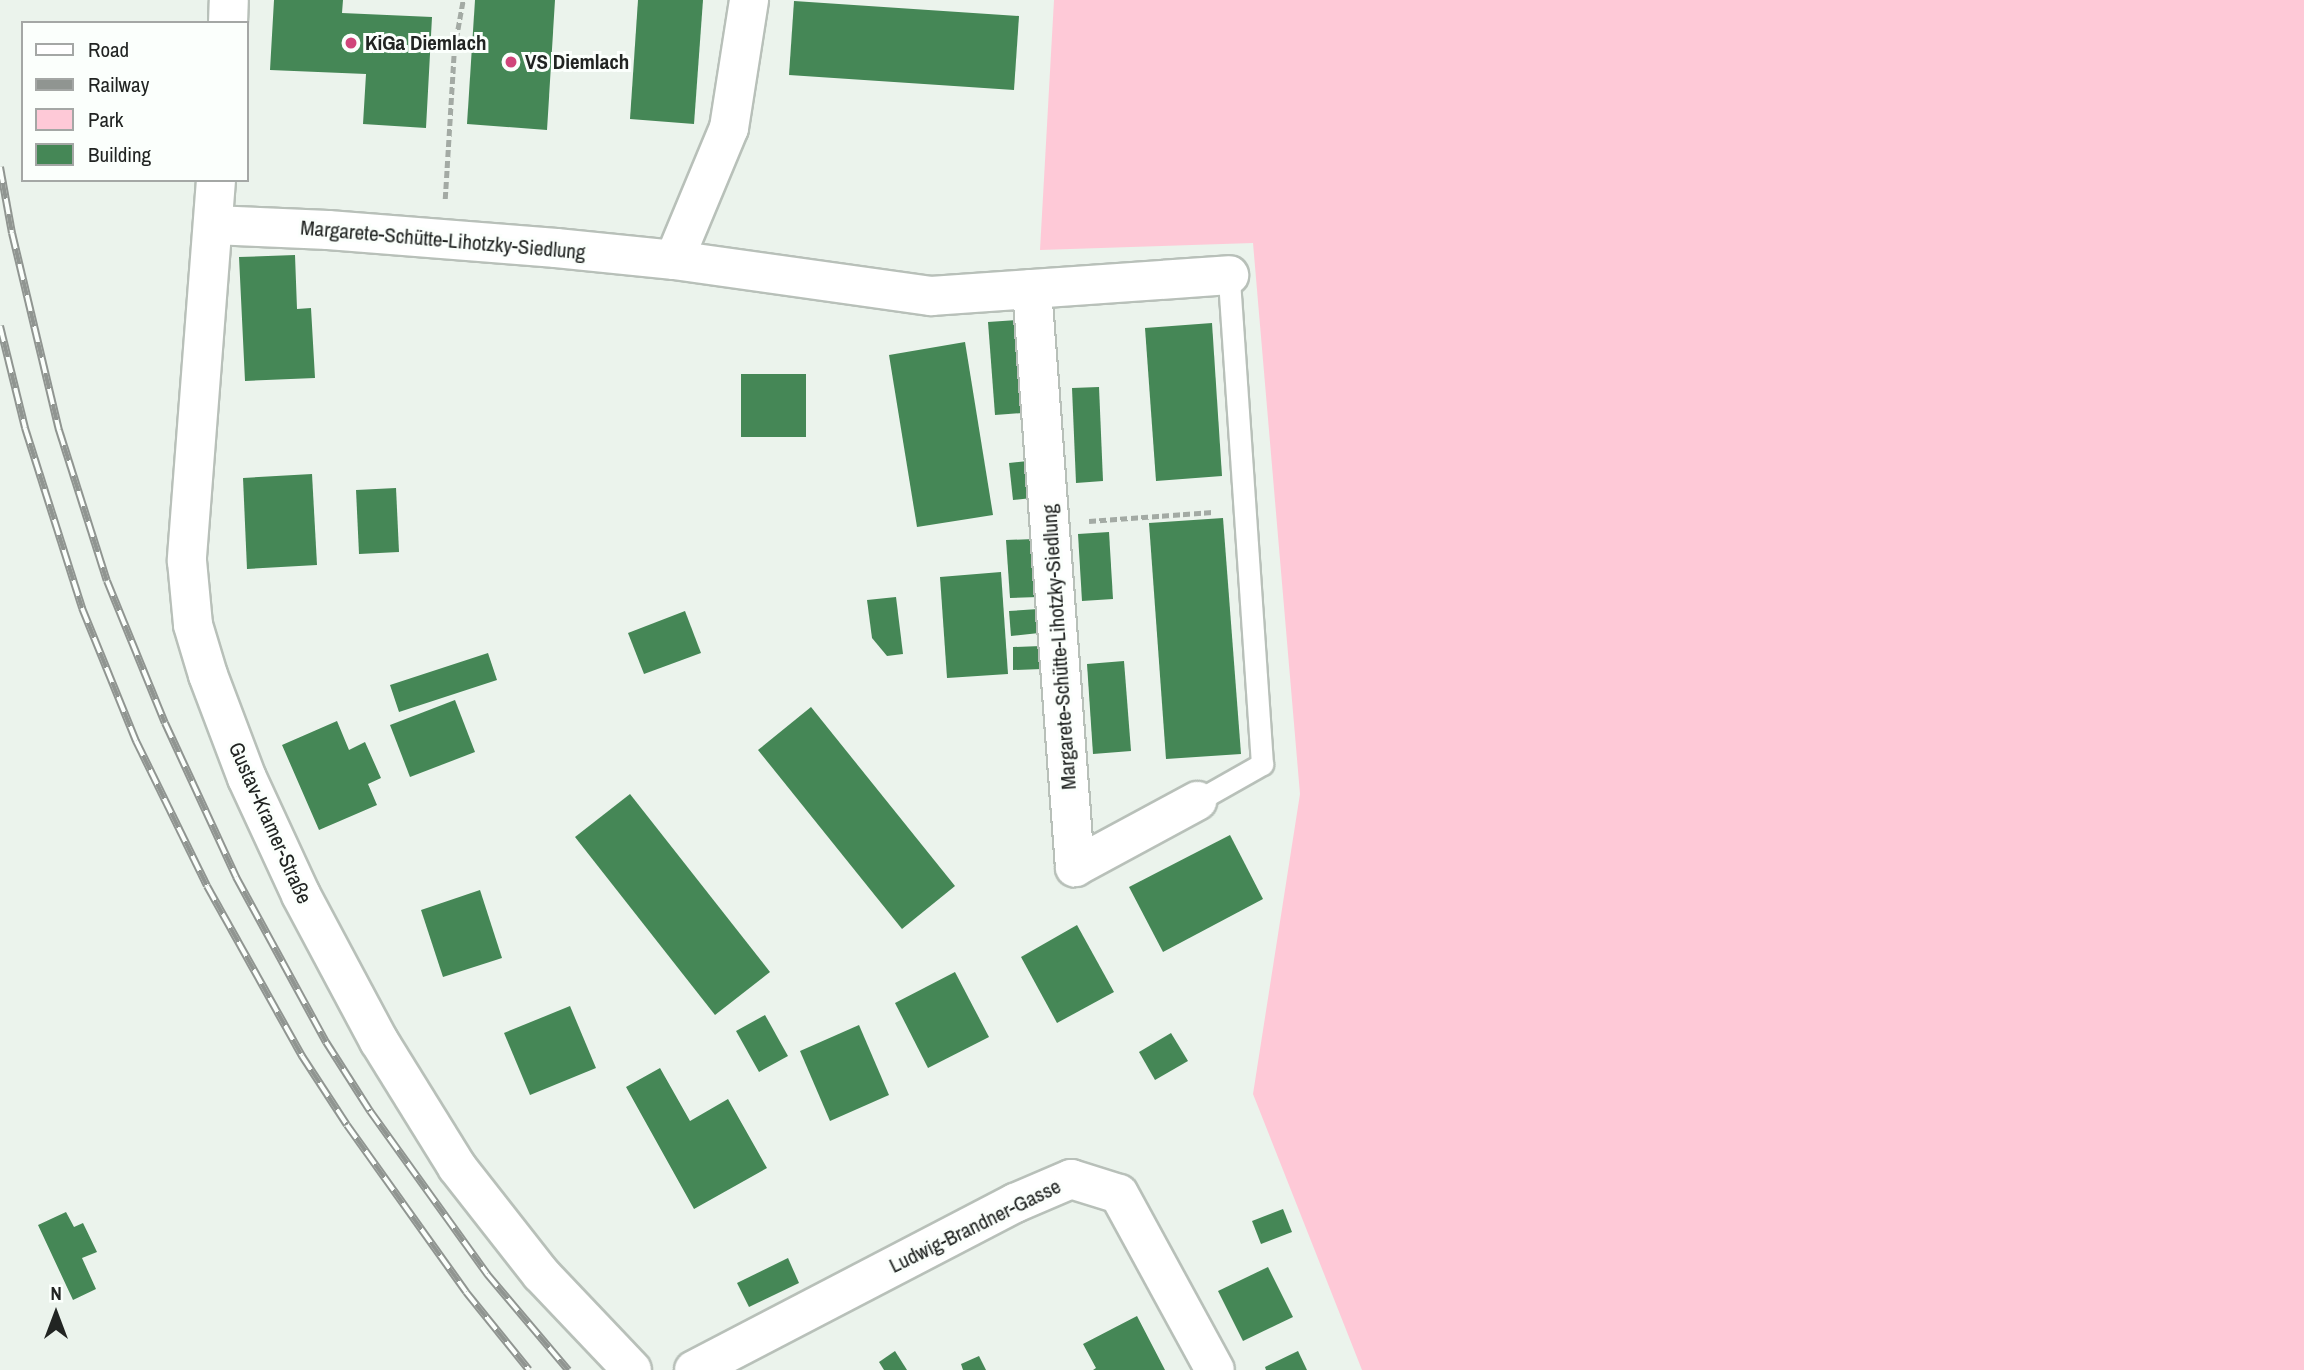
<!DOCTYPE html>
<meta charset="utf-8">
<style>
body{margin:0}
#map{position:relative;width:2304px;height:1370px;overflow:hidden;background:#ebf3ec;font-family:"Archivo Narrow",sans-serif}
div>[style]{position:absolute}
.green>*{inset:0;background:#fec9d7}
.building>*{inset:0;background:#458756}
.path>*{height:4.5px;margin-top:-2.25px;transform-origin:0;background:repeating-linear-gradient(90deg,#a3aaa4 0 7px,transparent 0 10.5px)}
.roads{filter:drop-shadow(2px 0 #b8c0b9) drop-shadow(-2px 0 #b8c0b9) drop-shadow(0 2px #b8c0b9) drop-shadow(0 -2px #b8c0b9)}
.service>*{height:21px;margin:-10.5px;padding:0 10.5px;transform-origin:10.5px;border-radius:10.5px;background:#fff}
.minor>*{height:38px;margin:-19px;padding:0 19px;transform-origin:19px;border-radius:19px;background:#fff}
.rail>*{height:8px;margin-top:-4px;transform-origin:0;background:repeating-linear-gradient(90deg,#fbfffc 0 16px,#909591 0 32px);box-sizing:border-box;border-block:2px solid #909591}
.dots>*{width:19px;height:19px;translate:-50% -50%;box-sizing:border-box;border:4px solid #fbfffc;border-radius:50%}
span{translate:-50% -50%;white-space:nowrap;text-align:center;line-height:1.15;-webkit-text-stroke:6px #fbfffc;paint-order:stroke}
.poi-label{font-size:21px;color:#212422;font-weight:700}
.left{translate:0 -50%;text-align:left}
.street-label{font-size:21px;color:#212422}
.legend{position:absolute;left:21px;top:21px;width:228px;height:161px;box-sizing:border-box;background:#fbfffc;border:2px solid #a4a7a5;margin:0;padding:9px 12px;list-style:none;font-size:21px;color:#212422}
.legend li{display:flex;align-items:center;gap:14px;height:35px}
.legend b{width:35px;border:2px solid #a4a7a5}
.north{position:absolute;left:21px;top:1279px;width:70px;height:70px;-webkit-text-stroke:5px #fbfffc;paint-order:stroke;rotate:0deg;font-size:19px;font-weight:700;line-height:28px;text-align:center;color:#212422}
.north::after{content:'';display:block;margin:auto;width:24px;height:32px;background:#212422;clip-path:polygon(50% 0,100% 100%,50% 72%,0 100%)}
</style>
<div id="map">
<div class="green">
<i style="clip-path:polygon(1054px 0,2304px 0,2304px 1370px,1362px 1370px,1253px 1094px,1300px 794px,1253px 243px,1040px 250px)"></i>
</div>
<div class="building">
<i style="clip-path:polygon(274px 0,343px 0,342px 13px,432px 17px,426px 128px,363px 124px,366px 74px,270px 70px)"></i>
<i style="clip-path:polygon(475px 0,555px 0,547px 130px,467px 124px)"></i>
<i style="clip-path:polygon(638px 0,703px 0,694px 124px,630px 119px)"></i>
<i style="clip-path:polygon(794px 1px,1019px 16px,1014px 90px,789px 75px)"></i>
<i style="clip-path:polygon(295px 255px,297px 309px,311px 308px,315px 378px,245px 381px,239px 257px)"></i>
<i style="clip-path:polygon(1017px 320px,1023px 413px,995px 415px,988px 322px)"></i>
<i style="clip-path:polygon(1212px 323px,1222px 476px,1156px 481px,1145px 328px)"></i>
<i style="clip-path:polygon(965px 342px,993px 515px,917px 527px,889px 355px)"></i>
<i style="clip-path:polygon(741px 374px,806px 374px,806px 437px,741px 437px)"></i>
<i style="clip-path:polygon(1099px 387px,1103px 481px,1076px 483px,1072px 388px)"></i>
<i style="clip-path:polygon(1028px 461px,1032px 498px,1013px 500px,1009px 463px)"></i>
<i style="clip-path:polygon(312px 474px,317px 565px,247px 569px,243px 478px)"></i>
<i style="clip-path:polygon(396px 488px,399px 552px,359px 554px,356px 490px)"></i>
<i style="clip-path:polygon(1223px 518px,1241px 754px,1166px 759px,1149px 523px)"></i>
<i style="clip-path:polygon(1109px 532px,1113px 599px,1082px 601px,1078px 534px)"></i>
<i style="clip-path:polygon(1034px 539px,1038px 597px,1010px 598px,1006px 540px)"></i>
<i style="clip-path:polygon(1001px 572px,1008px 674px,947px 678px,940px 577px)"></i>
<i style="clip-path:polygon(896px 597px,903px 654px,887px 656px,872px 638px,867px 600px)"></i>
<i style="clip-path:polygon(1038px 609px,1039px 633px,1011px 636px,1009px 611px)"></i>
<i style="clip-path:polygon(685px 611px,701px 653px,644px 674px,628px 633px)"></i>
<i style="clip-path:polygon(1041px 646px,1042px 669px,1013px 670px,1013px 647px)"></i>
<i style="clip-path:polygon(488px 653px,497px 680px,399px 712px,390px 685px)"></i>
<i style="clip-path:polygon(1124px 661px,1131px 751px,1093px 754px,1087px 664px)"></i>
<i style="clip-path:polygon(455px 700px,475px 752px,410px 777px,390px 725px)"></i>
<i style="clip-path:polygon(811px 707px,955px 886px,902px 929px,758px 750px)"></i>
<i style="clip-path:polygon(337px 721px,349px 750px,365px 742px,381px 778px,368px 784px,377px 805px,319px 830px,282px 745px)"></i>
<i style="clip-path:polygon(630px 794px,770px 972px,715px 1015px,575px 837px)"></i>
<i style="clip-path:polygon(1230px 835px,1263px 899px,1163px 952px,1129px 887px)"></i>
<i style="clip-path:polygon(480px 890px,502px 958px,443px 977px,421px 910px)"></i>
<i style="clip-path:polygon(1077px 925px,1114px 992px,1057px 1023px,1021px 957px)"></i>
<i style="clip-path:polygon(955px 972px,989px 1037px,928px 1068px,895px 1003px)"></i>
<i style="clip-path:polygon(570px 1006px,596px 1068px,530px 1095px,504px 1033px)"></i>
<i style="clip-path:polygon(765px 1015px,788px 1056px,759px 1072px,736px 1031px)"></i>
<i style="clip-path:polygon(859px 1025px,889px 1095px,830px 1121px,800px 1051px)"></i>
<i style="clip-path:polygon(1171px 1033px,1188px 1061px,1155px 1080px,1139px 1052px)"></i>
<i style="clip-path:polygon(660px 1068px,690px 1121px,728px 1099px,767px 1168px,694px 1209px,626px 1087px)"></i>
<i style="clip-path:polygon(1283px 1209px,1292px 1232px,1261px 1244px,1252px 1221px)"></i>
<i style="clip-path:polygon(66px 1212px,74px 1227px,83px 1223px,97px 1252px,82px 1258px,96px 1289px,73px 1300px,38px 1225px)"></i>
<i style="clip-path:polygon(788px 1258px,799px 1283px,749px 1307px,737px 1283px)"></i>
<i style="clip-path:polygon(1268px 1267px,1293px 1317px,1243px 1341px,1218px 1291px)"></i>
<i style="clip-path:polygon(1137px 1316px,1165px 1370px,1093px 1370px,1096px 1368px,1083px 1344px)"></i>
<i style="clip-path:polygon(895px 1351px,907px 1370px,884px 1370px,879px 1362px)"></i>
<i style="clip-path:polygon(1298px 1351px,1307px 1370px,1266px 1370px,1265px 1367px)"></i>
<i style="clip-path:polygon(979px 1356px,986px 1370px,963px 1370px,961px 1364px)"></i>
</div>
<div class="path">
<i style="left:445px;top:199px;width:149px;rotate:-86.5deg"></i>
<i style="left:454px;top:50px;width:51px;rotate:-79.8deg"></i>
<i style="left:1089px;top:521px;width:124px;rotate:-4.2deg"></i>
</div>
<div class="roads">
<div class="service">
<i style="left:1197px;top:801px;width:75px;rotate:-29.6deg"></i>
<i style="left:1262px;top:764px;width:490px;rotate:-93.9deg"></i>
</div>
<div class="minor">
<i style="left:228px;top:23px;width:23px;rotate:-88deg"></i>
<i style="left:216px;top:180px;width:382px;rotate:94.4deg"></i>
<i style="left:187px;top:561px;width:64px;rotate:84.6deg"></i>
<i style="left:193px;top:625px;width:52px;rotate:73.3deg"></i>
<i style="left:208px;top:675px;width:110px;rotate:69.3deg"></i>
<i style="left:247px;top:778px;width:129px;rotate:65.2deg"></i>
<i style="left:301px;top:895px;width:166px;rotate:61.9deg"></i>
<i style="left:379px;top:1041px;width:148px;rotate:58.2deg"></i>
<i style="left:457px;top:1167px;width:136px;rotate:51.9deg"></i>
<i style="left:541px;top:1274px;width:132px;rotate:46.5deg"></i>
<i style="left:213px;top:225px;width:115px;rotate:2.5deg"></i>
<i style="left:328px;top:230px;width:229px;rotate:4.5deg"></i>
<i style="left:556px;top:248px;width:119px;rotate:5.8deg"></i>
<i style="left:674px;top:260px;width:260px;rotate:8deg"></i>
<i style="left:931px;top:296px;width:299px;rotate:-4deg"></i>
<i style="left:674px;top:260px;width:143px;rotate:-67.4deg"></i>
<i style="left:729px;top:128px;width:130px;rotate:-81.1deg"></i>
<i style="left:1032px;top:289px;width:580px;rotate:85.75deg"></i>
<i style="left:1075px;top:867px;width:139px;rotate:-28.4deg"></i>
<i style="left:694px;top:1370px;width:362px;rotate:-27.5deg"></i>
<i style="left:1015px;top:1203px;width:61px;rotate:-23.2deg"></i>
<i style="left:1071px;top:1179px;width:50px;rotate:17.4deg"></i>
<i style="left:1119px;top:1194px;width:200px;rotate:61.4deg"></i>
</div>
</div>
<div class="rail">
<i style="left:0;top:167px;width:67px;rotate:79.7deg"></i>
<i style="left:12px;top:233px;width:203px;rotate:76.6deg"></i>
<i style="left:59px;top:430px;width:158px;rotate:72.4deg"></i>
<i style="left:107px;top:581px;width:153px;rotate:67.8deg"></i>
<i style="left:165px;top:723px;width:170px;rotate:65.2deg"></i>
<i style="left:236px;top:877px;width:188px;rotate:61.4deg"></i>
<i style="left:326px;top:1042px;width:82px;rotate:57.5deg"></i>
<i style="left:370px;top:1111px;width:201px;rotate:54.3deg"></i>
<i style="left:487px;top:1274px;width:126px;rotate:49.8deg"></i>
<i style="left:0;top:326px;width:105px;rotate:76.2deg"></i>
<i style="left:25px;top:428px;width:189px;rotate:72.4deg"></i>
<i style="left:82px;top:608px;width:144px;rotate:67.9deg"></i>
<i style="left:136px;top:741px;width:161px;rotate:63.9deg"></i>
<i style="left:207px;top:886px;width:195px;rotate:60.8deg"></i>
<i style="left:302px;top:1056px;width:82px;rotate:56.9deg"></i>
<i style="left:347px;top:1125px;width:205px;rotate:54.5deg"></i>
<i style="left:466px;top:1292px;width:100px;rotate:51.1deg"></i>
</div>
<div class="dots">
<i style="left:351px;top:43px;background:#d0457a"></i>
<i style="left:511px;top:62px;background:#d0457a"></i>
</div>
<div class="poi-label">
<span class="left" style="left:365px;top:43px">KiGa Diemlach</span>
<span class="left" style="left:525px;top:62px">VS Diemlach</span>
</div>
<div class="street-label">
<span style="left:443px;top:240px;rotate:5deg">Margarete-Schütte-Lihotzky-Siedlung</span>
<span style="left:1059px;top:647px;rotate:-94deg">Margarete-Schütte-Lihotzky-Siedlung</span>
<span style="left:270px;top:823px;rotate:66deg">Gustav-Kramer-Straße</span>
<span style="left:975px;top:1226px;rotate:-26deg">Ludwig-Brandner-Gasse</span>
</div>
<ul class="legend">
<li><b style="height:9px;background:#fff"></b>Road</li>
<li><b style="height:9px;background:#909591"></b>Railway</li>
<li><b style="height:19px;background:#fec9d7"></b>Park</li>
<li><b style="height:19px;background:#458756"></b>Building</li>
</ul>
<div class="north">N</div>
</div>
